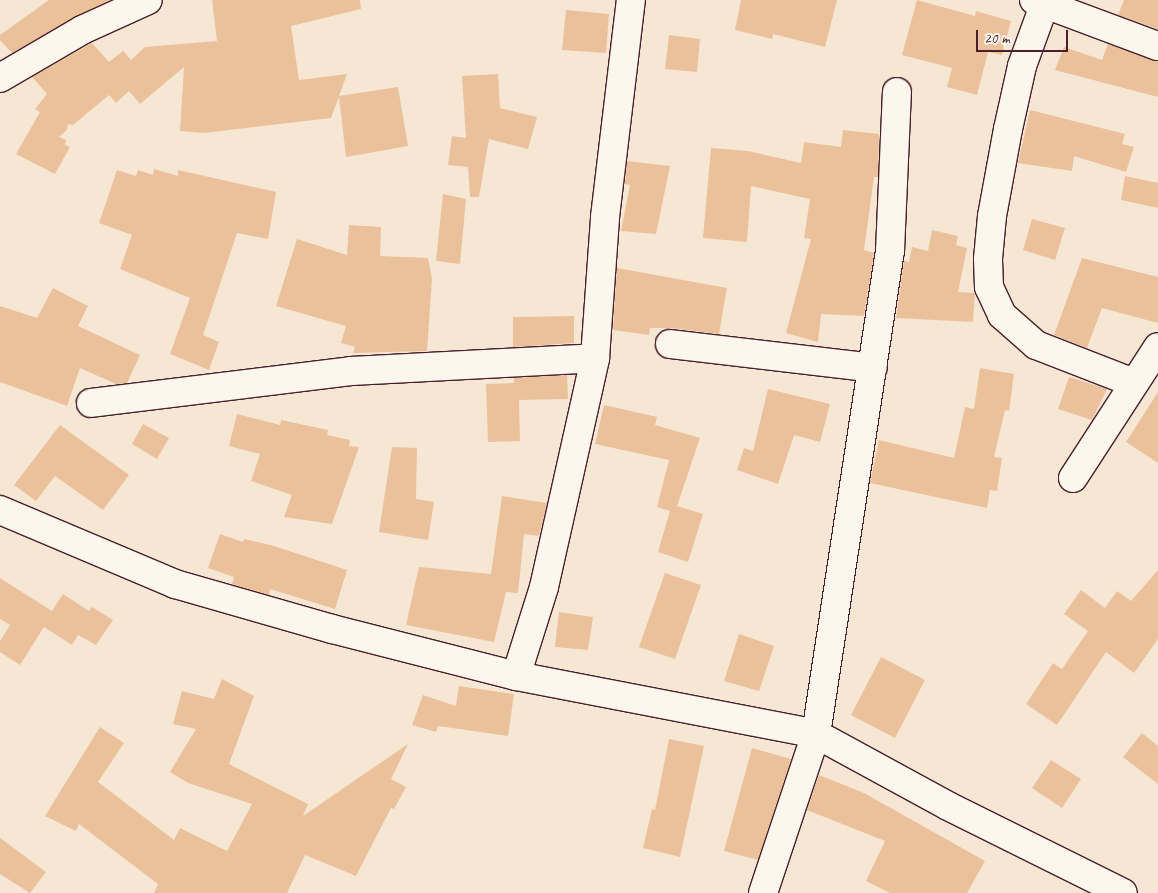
<!DOCTYPE html>
<style>
body{margin:0}
#map{position:relative;width:1158px;height:893px;overflow:hidden;background:#f6e7d4;font-family:Caveat,sans-serif}
div>[style]{position:absolute}
.building>*{inset:0;background:#ebc19b}
.roads{filter:drop-shadow(1px 0 #4a1f2b) drop-shadow(-1px 0 #4a1f2b) drop-shadow(0 1px #4a1f2b) drop-shadow(0 -1px #4a1f2b)}
.minor>*{height:28px;margin:-14px;padding:0 14px;transform-origin:14px;border-radius:14px;background:#fbf7ec}
span{translate:-50% -50%;white-space:nowrap;text-align:center;line-height:1.15;-webkit-text-stroke:4.5px #fbf7ec;paint-order:stroke}
.scale{position:absolute;left:976px;top:30px;width:92px;height:22px;box-sizing:border-box;border:2px solid #4a1f2b;border-top:0;padding-left:6px;font-size:15px;line-height:18px;white-space:nowrap;color:#4a1f2b;-webkit-text-stroke:4px #fbf7ec;paint-order:stroke}
</style>
<div id="map">
<div class="building">
<i style="clip-path:polygon(49px 0,110px 0,12px 53px,0 40px,0 35px)"></i>
<i style="clip-path:polygon(212px 0,360px 0,361px 9px,291px 26px,299px 80px,347px 74px,339px 96px,398px 87px,408px 146px,346px 157px,339px 97px,331px 118px,204px 133px,180px 131px,184px 67px,140px 104px,129px 91px,116px 103px,109px 95px,73px 125px,68px 124px,67px 130px,59px 137px,66px 140px,65px 145px,70px 147px,55px 174px,16px 154px,40px 112px,35px 109px,47px 94px,32px 77px,92px 43px,109px 62px,123px 51px,131px 60px,145px 47px,217px 41px)"></i>
<i style="clip-path:polygon(741px 0,837px 0,825px 47px,773px 34px,772px 39px,735px 30px)"></i>
<i style="clip-path:polygon(917px 0,975px 16px,976px 11px,1011px 21px,1002px 55px,988px 52px,977px 95px,947px 87px,952px 68px,902px 55px)"></i>
<i style="clip-path:polygon(1124px 0,1158px 0,1158px 29px,1118px 15px)"></i>
<i style="clip-path:polygon(566px 10px,609px 14px,606px 53px,562px 50px)"></i>
<i style="clip-path:polygon(669px 35px,700px 39px,697px 72px,665px 69px)"></i>
<i style="clip-path:polygon(1108px 44px,1158px 61px,1158px 97px,1055px 70px,1064px 47px,1102px 60px)"></i>
<i style="clip-path:polygon(498px 74px,500px 108px,537px 117px,528px 149px,489px 139px,479px 197px,470px 197px,468px 167px,448px 165px,452px 136px,466px 138px,462px 76px)"></i>
<i style="clip-path:polygon(1030px 110px,1125px 134px,1122px 144px,1134px 147px,1126px 172px,1074px 156px,1072px 171px,1018px 163px)"></i>
<i style="clip-path:polygon(843px 130px,879px 134px,878px 177px,874px 177px,864px 250px,874px 253px,864px 316px,821px 314px,818px 342px,786px 333px,811px 239px,804px 238px,810px 199px,751px 186px,747px 242px,703px 238px,711px 148px,748px 151px,801px 163px,804px 142px,841px 147px)"></i>
<i style="clip-path:polygon(627px 161px,670px 166px,656px 234px,621px 231px,630px 185px,625px 184px)"></i>
<i style="clip-path:polygon(154px 169px,178px 176px,178px 170px,276px 192px,268px 239px,237px 233px,203px 335px,219px 342px,209px 370px,170px 354px,190px 298px,120px 269px,132px 235px,99px 223px,117px 170px,136px 176px,138px 170px,153px 175px)"></i>
<i style="clip-path:polygon(1125px 176px,1158px 183px,1158px 208px,1121px 200px)"></i>
<i style="clip-path:polygon(443px 194px,466px 199px,460px 264px,436px 261px)"></i>
<i style="clip-path:polygon(1032px 219px,1065px 228px,1055px 260px,1023px 250px)"></i>
<i style="clip-path:polygon(349px 225px,381px 227px,380px 256px,428px 258px,432px 279px,427px 351px,353px 353px,355px 347px,341px 343px,346px 326px,276px 306px,297px 239px,347px 255px)"></i>
<i style="clip-path:polygon(932px 230px,958px 236px,956px 245px,967px 248px,958px 292px,975px 293px,973px 322px,896px 318px,904px 261px,909px 262px,912px 247px,928px 251px)"></i>
<i style="clip-path:polygon(1082px 258px,1158px 277px,1158px 323px,1102px 308px,1087px 348px,1054px 335px)"></i>
<i style="clip-path:polygon(617px 268px,727px 288px,719px 334px,672px 328px,650px 328px,649px 335px,613px 330px)"></i>
<i style="clip-path:polygon(53px 288px,88px 306px,78px 326px,140px 355px,127px 383px,116px 384px,80px 368px,67px 406px,0 382px,0 306px,37px 318px)"></i>
<i style="clip-path:polygon(574px 316px,574px 343px,513px 347px,513px 317px)"></i>
<i style="clip-path:polygon(980px 368px,1014px 374px,1009px 411px,1005px 410px,994px 457px,1002px 458px,997px 491px,990px 490px,987px 508px,870px 483px,879px 440px,954px 458px,965px 407px,974px 409px)"></i>
<i style="clip-path:polygon(567px 375px,568px 399px,519px 400px,520px 441px,488px 442px,486px 384px,514px 383px,514px 378px)"></i>
<i style="clip-path:polygon(1069px 377px,1107px 389px,1092px 420px,1058px 409px)"></i>
<i style="clip-path:polygon(768px 389px,830px 404px,820px 442px,794px 435px,778px 484px,737px 470px,744px 448px,753px 451px)"></i>
<i style="clip-path:polygon(1158px 392px,1158px 463px,1126px 442px)"></i>
<i style="clip-path:polygon(604px 405px,657px 417px,655px 425px,700px 438px,677px 506px,703px 514px,688px 562px,658px 552px,670px 511px,657px 507px,669px 460px,595px 444px)"></i>
<i style="clip-path:polygon(237px 414px,280px 425px,281px 420px,328px 430px,327px 435px,350px 440px,349px 446px,359px 447px,332px 524px,284px 517px,292px 495px,251px 481px,260px 454px,229px 446px)"></i>
<i style="clip-path:polygon(143px 424px,169px 438px,157px 459px,132px 444px)"></i>
<i style="clip-path:polygon(60px 425px,129px 475px,103px 510px,55px 476px,36px 501px,14px 485px)"></i>
<i style="clip-path:polygon(392px 447px,417px 448px,416px 499px,434px 502px,428px 540px,379px 532px)"></i>
<i style="clip-path:polygon(502px 496px,547px 503px,539px 536px,524px 534px,518px 593px,506px 592px,494px 642px,406px 625px,419px 567px,491px 574px)"></i>
<i style="clip-path:polygon(220px 534px,243px 542px,244px 539px,274px 546px,347px 570px,335px 609px,270px 589px,269px 595px,232px 584px,234px 577px,208px 568px)"></i>
<i style="clip-path:polygon(1158px 570px,1158px 639px,1134px 673px,1106px 652px,1057px 725px,1026px 704px,1053px 663px,1062px 669px,1088px 631px,1064px 614px,1081px 590px,1105px 608px,1117px 591px,1131px 601px)"></i>
<i style="clip-path:polygon(665px 573px,701px 585px,675px 659px,639px 647px)"></i>
<i style="clip-path:polygon(0 578px,52px 611px,63px 594px,89px 611px,92px 607px,113px 620px,96px 645px,78px 635px,72px 645px,44px 627px,20px 665px,0 652px,0 641px,10px 625px,0 619px)"></i>
<i style="clip-path:polygon(559px 612px,593px 617px,588px 650px,555px 647px)"></i>
<i style="clip-path:polygon(739px 634px,774px 646px,759px 691px,724px 681px)"></i>
<i style="clip-path:polygon(881px 657px,925px 680px,895px 738px,851px 715px)"></i>
<i style="clip-path:polygon(222px 679px,254px 696px,229px 764px,308px 804px,303px 816px,408px 744px,391px 779px,406px 787px,394px 809px,391px 808px,356px 876px,305px 855px,287px 893px,154px 893px,158px 884px,79px 824px,76px 831px,45px 816px,100px 727px,124px 743px,98px 782px,174px 840px,180px 828px,227px 851px,252px 804px,188px 783px,170px 772px,196px 729px,173px 724px,182px 691px,214px 699px)"></i>
<i style="clip-path:polygon(459px 686px,514px 694px,508px 736px,438px 726px,436px 732px,412px 725px,423px 695px,456px 706px)"></i>
<i style="clip-path:polygon(1142px 733px,1158px 746px,1158px 784px,1123px 757px)"></i>
<i style="clip-path:polygon(669px 739px,704px 746px,680px 857px,643px 848px,652px 809px,655px 810px)"></i>
<i style="clip-path:polygon(752px 748px,791px 759px,758px 860px,724px 851px)"></i>
<i style="clip-path:polygon(1051px 760px,1081px 779px,1062px 808px,1032px 788px)"></i>
<i style="clip-path:polygon(819px 775px,864px 793px,985px 861px,967px 893px,890px 893px,866px 881px,885px 841px,807px 810px)"></i>
<i style="clip-path:polygon(0 838px,46px 872px,30px 893px,0 874px)"></i>
</div>
<div class="roads">
<div class="minor">
<i style="left:1034px;top:0;width:132px;rotate:20.4deg"></i>
<i style="left:1046px;top:0;width:70px;rotate:110deg"></i>
<i style="left:1022px;top:66px;width:65px;rotate:102.5deg"></i>
<i style="left:1008px;top:129px;width:88px;rotate:100.4deg"></i>
<i style="left:992px;top:216px;width:43px;rotate:95.3deg"></i>
<i style="left:988px;top:259px;width:28px;rotate:88deg"></i>
<i style="left:989px;top:287px;width:31px;rotate:65deg"></i>
<i style="left:1002px;top:315px;width:45px;rotate:41.4deg"></i>
<i style="left:1036px;top:345px;width:105px;rotate:21.2deg"></i>
<i style="left:0;top:78px;width:95px;rotate:-30.3deg"></i>
<i style="left:82px;top:30px;width:72px;rotate:-24.4deg"></i>
<i style="left:670px;top:344px;width:204px;rotate:6.7deg"></i>
<i style="left:91px;top:403px;width:262px;rotate:-7deg"></i>
<i style="left:351px;top:371px;width:244px;rotate:-3deg"></i>
<i style="left:1073px;top:478px;width:156px;rotate:-57deg"></i>
<i style="left:0;top:510px;width:190px;rotate:22.9deg"></i>
<i style="left:175px;top:584px;width:163px;rotate:16deg"></i>
<i style="left:332px;top:629px;width:190px;rotate:14.3deg"></i>
<i style="left:516px;top:676px;width:306px;rotate:10.9deg"></i>
<i style="left:816px;top:734px;width:489px;rotate:-81.3deg"></i>
<i style="left:890px;top:251px;width:159px;rotate:-87.5deg"></i>
<i style="left:516px;top:676px;width:93px;rotate:-72.5deg"></i>
<i style="left:544px;top:587px;width:235px;rotate:-77.4deg"></i>
<i style="left:595px;top:358px;width:141px;rotate:-85.9deg"></i>
<i style="left:605px;top:217px;width:219px;rotate:-83.2deg"></i>
<i style="left:763px;top:893px;width:168px;rotate:-71.6deg"></i>
<i style="left:816px;top:734px;width:150px;rotate:28.6deg"></i>
<i style="left:948px;top:806px;width:195px;rotate:26.4deg"></i>
</div>
</div>
<div class="scale">20 m</div>
</div>
